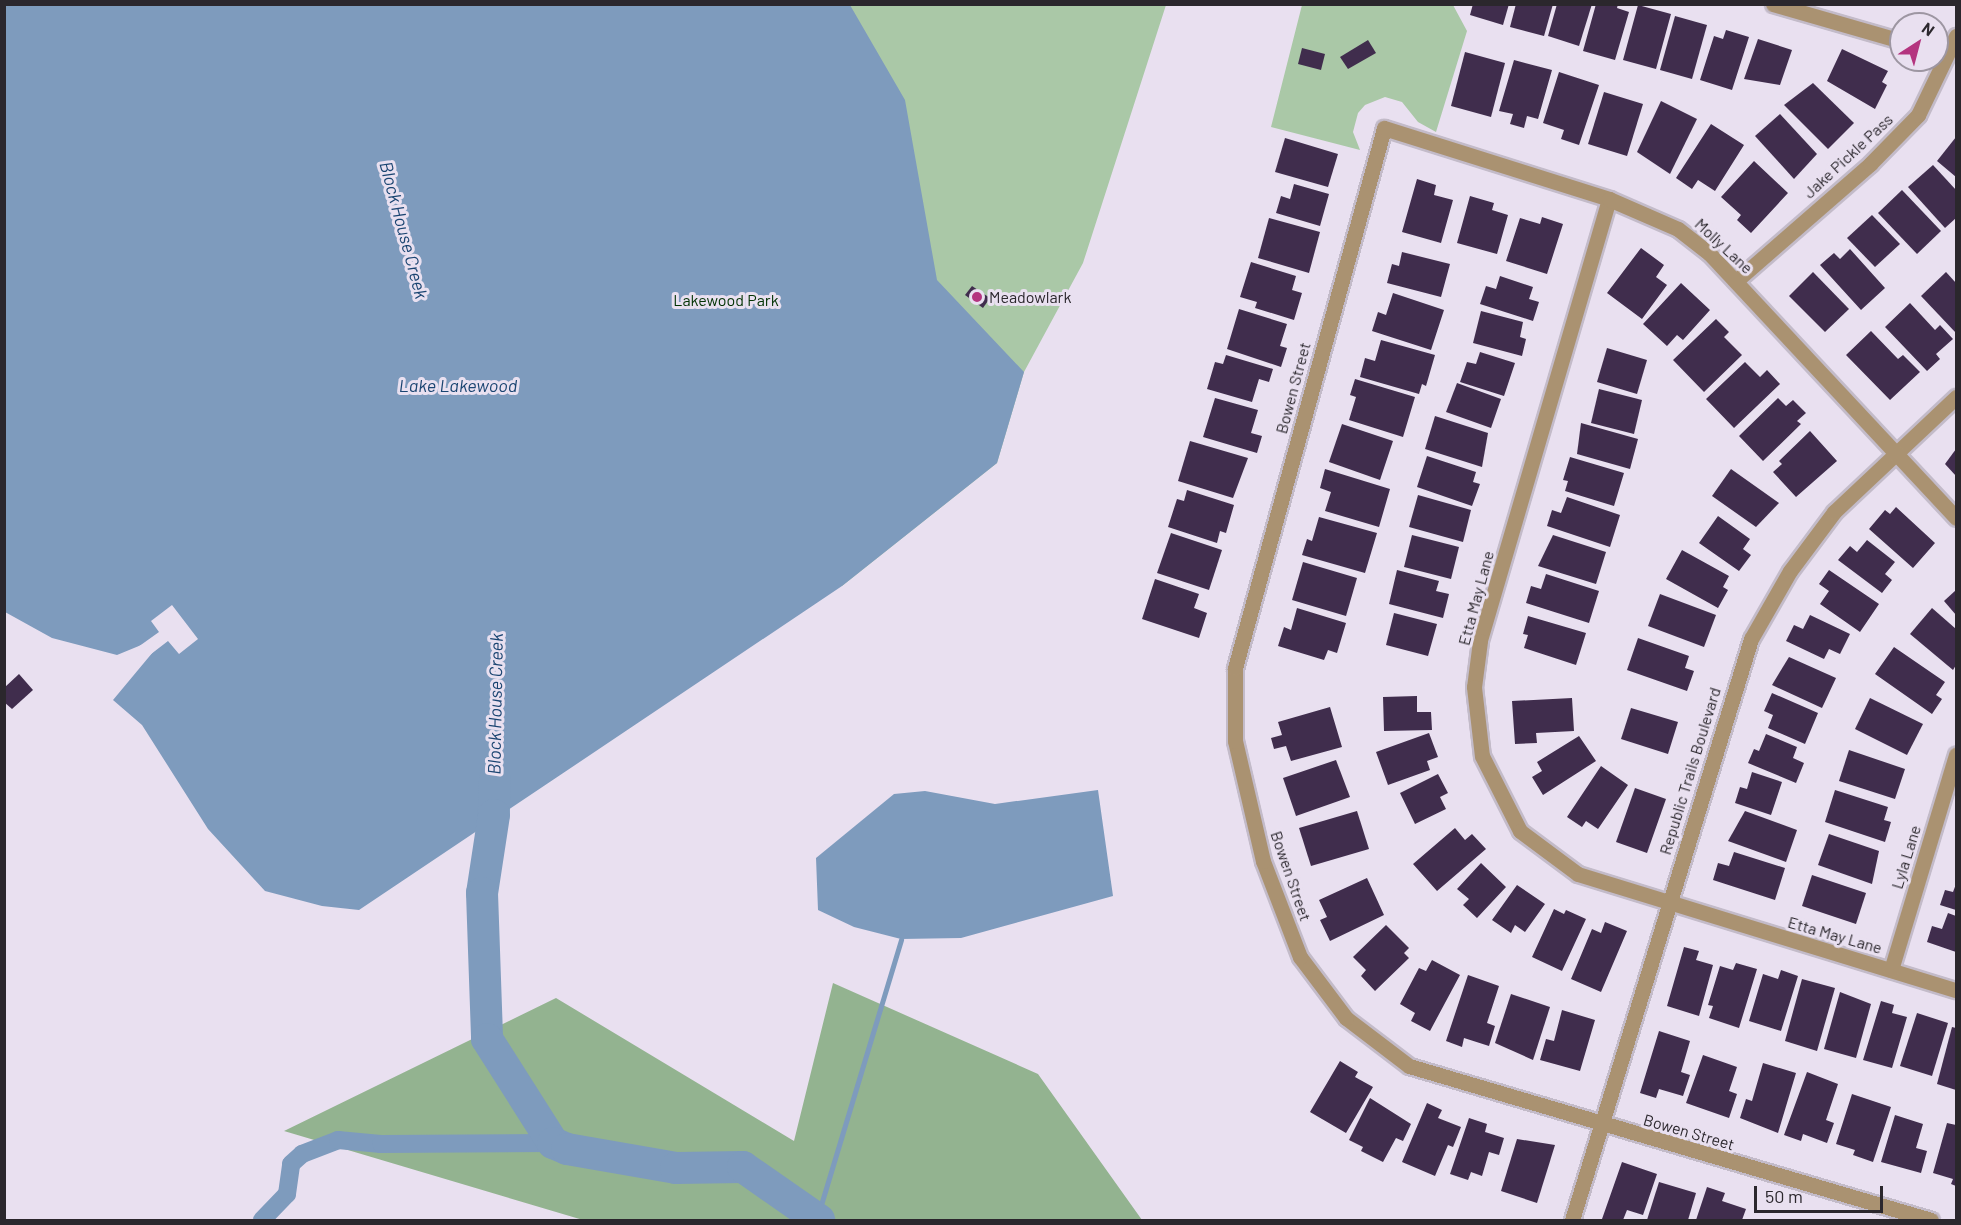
<!DOCTYPE html>
<style>
body{margin:0}
#map{position:relative;width:1961px;height:1225px;overflow:hidden;background:#e9e0f0;font-family:Barlow,sans-serif}
div>[style]{position:absolute}
.green>*{inset:0;background:#aac8a7}
.forest>*{inset:0;background:#93b390}
.water>*{inset:0;background:#7e9bbd}
.pier>*{inset:0;background:#e9e0f0}
.stream>*{height:5px;margin:-2.5px;padding:0 2.5px;transform-origin:2.5px;border-radius:2.5px;background:#7e9bbd}
.canal>*{height:18px;margin:-9px;padding:0 9px;transform-origin:9px;border-radius:9px;background:#7e9bbd}
.river>*{height:32px;margin:-16px;padding:0 16px;transform-origin:16px;border-radius:16px;background:#7e9bbd}
.building>*{inset:0;background:#402d4d}
.roads{filter:drop-shadow(2px 0 #c3bbc9) drop-shadow(-2px 0 #c3bbc9) drop-shadow(0 2px #c3bbc9) drop-shadow(0 -2px #c3bbc9)}
.minor>*{height:15px;margin:-7.5px;padding:0 7.5px;transform-origin:7.5px;border-radius:7.5px;background:#aa9271}
.dots>*{width:16px;height:16px;translate:-50% -50%;box-sizing:border-box;border:3px solid #e9e0f0;border-radius:50%}
span{translate:-50% -50%;white-space:nowrap;text-align:center;line-height:1.15;-webkit-text-stroke:6px #e9e0f0;paint-order:stroke}
.street-label{font-size:16px;color:#2b272d}
.poi-label{font-size:16px;color:#2b272d}
.left{translate:0 -50%;text-align:left}
.park-label{font-size:16px;color:#033304}
.water-label{font-size:18px;color:#1a4471;font-style:italic}
.frame{position:absolute;inset:0;border:6px solid #2b272d;pointer-events:none}
.north{position:absolute;left:1889px;top:12px;width:60px;height:60px;box-sizing:border-box;background:#e9e0f0;border:2px solid #9d96a2;border-radius:50%;rotate:36deg;font-size:16px;font-weight:700;line-height:24px;text-align:center;color:#2b272d}
.north::after{content:'';display:block;margin:auto;width:21px;height:27px;background:#b4347f;clip-path:polygon(50% 0,100% 100%,50% 72%,0 100%)}
.scale{position:absolute;left:1754px;top:1186px;width:129px;height:27px;box-sizing:border-box;border:3px solid #2b272d;border-top:0;padding-left:8px;font-size:18px;line-height:21px;white-space:nowrap;color:#2b272d;-webkit-text-stroke:4px #e9e0f0;paint-order:stroke}
</style>
<div id="map">
<div class="green">
<i style="clip-path:polygon(201px 5px,1166px 5px,1083px 263px,1024px 372px,997px 463px,842px 586px)"></i>
<i style="clip-path:polygon(1302px 5px,1453px 5px,1467px 31px,1436px 132px,1418px 122px,1402px 102px,1385px 97px,1365px 105px,1358px 113px,1353px 132px,1360px 150px,1271px 127px)"></i>
</div>
<div class="forest">
<i style="clip-path:polygon(833px 983px,1038px 1074px,1142px 1220px,583px 1220px,284px 1131px,556px 998px,794px 1141px)"></i>
</div>
<div class="water">
<i style="clip-path:polygon(4px 5px,850px 5px,905px 100px,937px 280px,1024px 372px,997px 463px,842px 586px,359px 910px,322px 906px,265px 891px,208px 829px,142px 725px,113px 700px,168px 634px,117px 655px,52px 638px,5px 612px)"></i>
<i style="clip-path:polygon(1098px 790px,1113px 896px,961px 938px,901px 939px,854px 927px,818px 910px,816px 858px,894px 794px,925px 791px,995px 804px)"></i>
</div>
<div class="pier">
<i style="clip-path:polygon(172px 605px,198px 639px,179px 654px,168px 641px,142px 661px,159px 641px,131px 652px,159px 632px,151px 621px)"></i>
</div>
<div class="stream">
<i style="left:817px;top:1218px;width:291px;rotate:-73.2deg"></i>
</div>
<div class="canal">
<i style="left:262px;top:1220px;width:36px;rotate:-46deg"></i>
<i style="left:287px;top:1194px;width:30px;rotate:-82deg"></i>
<i style="left:291px;top:1164px;width:15px;rotate:-42deg"></i>
<i style="left:302px;top:1154px;width:39px;rotate:-21deg"></i>
<i style="left:338px;top:1140px;width:43px;rotate:5.3deg"></i>
<i style="left:381px;top:1144px;width:172px;rotate:-0.3deg"></i>
</div>
<div class="river">
<i style="left:495px;top:779px;width:36px;rotate:92deg"></i>
<i style="left:494px;top:815px;width:79px;rotate:98.7deg"></i>
<i style="left:482px;top:893px;width:146px;rotate:88deg"></i>
<i style="left:487px;top:1039px;width:123px;rotate:57.6deg"></i>
<i style="left:553px;top:1143px;width:15px;rotate:23deg"></i>
<i style="left:567px;top:1149px;width:111px;rotate:9.9deg"></i>
<i style="left:676px;top:1168px;width:67px;rotate:-0.9deg"></i>
<i style="left:743px;top:1167px;width:93px;rotate:34.9deg"></i>
</div>
<div class="building">
<i style="clip-path:polygon(1473px 4px,1509px 4px,1503px 25px,1470px 15px)"></i>
<i style="clip-path:polygon(1516px 4px,1553px 4px,1544px 36px,1510px 27px)"></i>
<i style="clip-path:polygon(1557px 4px,1592px 4px,1579px 46px,1548px 36px)"></i>
<i style="clip-path:polygon(1596px 4px,1618px 4px,1617px 8px,1629px 12px,1615px 60px,1583px 51px)"></i>
<i style="clip-path:polygon(1638px 5px,1671px 14px,1656px 69px,1623px 60px)"></i>
<i style="clip-path:polygon(1675px 16px,1707px 25px,1692px 79px,1660px 70px)"></i>
<i style="clip-path:polygon(1726px 30px,1749px 37px,1732px 90px,1700px 80px,1714px 36px,1723px 39px)"></i>
<i style="clip-path:polygon(1758px 39px,1792px 50px,1780px 85px,1744px 79px)"></i>
<i style="clip-path:polygon(1368px 40px,1376px 53px,1348px 69px,1340px 57px)"></i>
<i style="clip-path:polygon(1302px 48px,1325px 54px,1321px 70px,1298px 64px)"></i>
<i style="clip-path:polygon(1842px 49px,1888px 71px,1882px 82px,1887px 85px,1875px 109px,1827px 81px)"></i>
<i style="clip-path:polygon(1465px 52px,1505px 63px,1491px 117px,1451px 106px)"></i>
<i style="clip-path:polygon(1514px 60px,1552px 70px,1538px 119px,1527px 116px,1524px 128px,1510px 124px,1513px 114px,1499px 111px)"></i>
<i style="clip-path:polygon(1559px 72px,1599px 85px,1579px 145px,1561px 139px,1564px 130px,1543px 123px)"></i>
<i style="clip-path:polygon(1813px 83px,1854px 123px,1828px 149px,1784px 105px)"></i>
<i style="clip-path:polygon(1604px 92px,1643px 104px,1627px 156px,1588px 144px)"></i>
<i style="clip-path:polygon(1661px 101px,1697px 119px,1670px 174px,1637px 152px)"></i>
<i style="clip-path:polygon(1780px 114px,1817px 154px,1794px 179px,1755px 136px)"></i>
<i style="clip-path:polygon(1711px 124px,1744px 145px,1715px 191px,1698px 180px,1692px 189px,1676px 178px)"></i>
<i style="clip-path:polygon(1956px 137px,1956px 177px,1937px 161px)"></i>
<i style="clip-path:polygon(1285px 138px,1338px 154px,1328px 187px,1275px 172px)"></i>
<i style="clip-path:polygon(1754px 161px,1788px 193px,1751px 233px,1737px 220px,1741px 215px,1721px 197px)"></i>
<i style="clip-path:polygon(1933px 165px,1956px 190px,1956px 218px,1945px 228px,1908px 187px)"></i>
<i style="clip-path:polygon(1417px 179px,1436px 185px,1434px 195px,1453px 200px,1441px 243px,1402px 232px)"></i>
<i style="clip-path:polygon(1294px 184px,1329px 194px,1320px 226px,1276px 213px,1281px 196px,1290px 199px)"></i>
<i style="clip-path:polygon(1902px 190px,1941px 231px,1917px 254px,1878px 213px)"></i>
<i style="clip-path:polygon(1470px 196px,1494px 203px,1492px 210px,1508px 215px,1497px 254px,1457px 243px)"></i>
<i style="clip-path:polygon(1872px 215px,1900px 244px,1875px 267px,1847px 238px)"></i>
<i style="clip-path:polygon(1542px 217px,1563px 224px,1547px 274px,1506px 261px,1520px 218px,1540px 224px)"></i>
<i style="clip-path:polygon(1269px 218px,1320px 232px,1309px 273px,1258px 258px)"></i>
<i style="clip-path:polygon(1641px 248px,1664px 265px,1656px 277px,1667px 285px,1642px 319px,1607px 293px)"></i>
<i style="clip-path:polygon(1850px 249px,1885px 288px,1861px 310px,1820px 265px,1834px 253px,1840px 259px)"></i>
<i style="clip-path:polygon(1402px 252px,1450px 264px,1441px 297px,1387px 283px,1392px 264px,1399px 266px)"></i>
<i style="clip-path:polygon(1251px 262px,1296px 276px,1292px 290px,1302px 293px,1294px 320px,1255px 308px,1257px 302px,1240px 297px)"></i>
<i style="clip-path:polygon(1813px 272px,1849px 309px,1825px 332px,1789px 296px)"></i>
<i style="clip-path:polygon(1946px 272px,1956px 283px,1956px 333px,1921px 296px)"></i>
<i style="clip-path:polygon(1500px 276px,1533px 287px,1529px 299px,1539px 302px,1533px 321px,1480px 304px,1486px 286px,1496px 289px)"></i>
<i style="clip-path:polygon(1681px 283px,1710px 310px,1683px 340px,1677px 335px,1667px 346px,1643px 324px)"></i>
<i style="clip-path:polygon(972px 286px,990px 298px,983px 308px,965px 295px)"></i>
<i style="clip-path:polygon(1393px 293px,1444px 310px,1431px 350px,1372px 331px,1378px 312px,1386px 315px)"></i>
<i style="clip-path:polygon(1910px 303px,1935px 330px,1940px 325px,1953px 339px,1936px 354px,1940px 359px,1927px 371px,1885px 327px)"></i>
<i style="clip-path:polygon(1239px 309px,1287px 324px,1280px 346px,1287px 348px,1281px 367px,1227px 349px)"></i>
<i style="clip-path:polygon(1481px 311px,1523px 322px,1520px 337px,1526px 339px,1522px 356px,1473px 343px)"></i>
<i style="clip-path:polygon(1716px 319px,1729px 332px,1724px 337px,1742px 355px,1704px 392px,1673px 360px)"></i>
<i style="clip-path:polygon(1871px 331px,1898px 359px,1903px 355px,1920px 372px,1890px 400px,1846px 355px)"></i>
<i style="clip-path:polygon(1381px 340px,1435px 355px,1426px 386px,1422px 384px,1419px 394px,1360px 377px,1365px 358px,1375px 361px)"></i>
<i style="clip-path:polygon(1607px 348px,1647px 360px,1637px 394px,1597px 382px)"></i>
<i style="clip-path:polygon(1480px 352px,1515px 363px,1504px 396px,1460px 382px,1467px 362px,1476px 364px)"></i>
<i style="clip-path:polygon(1226px 355px,1273px 369px,1269px 382px,1259px 379px,1252px 402px,1207px 389px,1215px 362px,1223px 364px)"></i>
<i style="clip-path:polygon(1745px 362px,1760px 377px,1767px 370px,1780px 384px,1734px 428px,1706px 399px)"></i>
<i style="clip-path:polygon(1355px 379px,1415px 397px,1403px 437px,1349px 420px,1356px 397px,1350px 395px)"></i>
<i style="clip-path:polygon(1457px 383px,1501px 399px,1491px 428px,1446px 412px)"></i>
<i style="clip-path:polygon(1599px 389px,1642px 400px,1634px 434px,1591px 423px)"></i>
<i style="clip-path:polygon(1215px 398px,1258px 410px,1251px 433px,1262px 436px,1257px 453px,1203px 437px)"></i>
<i style="clip-path:polygon(1778px 398px,1786px 406px,1793px 400px,1806px 413px,1797px 421px,1801px 424px,1763px 461px,1739px 436px)"></i>
<i style="clip-path:polygon(1435px 416px,1488px 433px,1482px 467px,1425px 449px)"></i>
<i style="clip-path:polygon(1581px 423px,1638px 439px,1630px 469px,1577px 454px)"></i>
<i style="clip-path:polygon(1342px 424px,1393px 441px,1380px 480px,1329px 462px)"></i>
<i style="clip-path:polygon(1810px 431px,1837px 461px,1796px 497px,1773px 472px,1782px 464px,1779px 461px)"></i>
<i style="clip-path:polygon(1190px 441px,1248px 458px,1233px 498px,1178px 481px)"></i>
<i style="clip-path:polygon(1956px 449px,1956px 476px,1945px 464px)"></i>
<i style="clip-path:polygon(1427px 456px,1476px 472px,1473px 482px,1480px 484px,1472px 506px,1417px 487px)"></i>
<i style="clip-path:polygon(1570px 457px,1624px 473px,1614px 506px,1565px 491px,1568px 481px,1563px 480px)"></i>
<i style="clip-path:polygon(1325px 469px,1390px 489px,1379px 527px,1325px 511px,1331px 492px,1320px 488px)"></i>
<i style="clip-path:polygon(1731px 469px,1779px 503px,1756px 527px,1712px 496px)"></i>
<i style="clip-path:polygon(1187px 490px,1234px 505px,1226px 533px,1220px 531px,1217px 543px,1168px 527px,1177px 499px,1184px 501px)"></i>
<i style="clip-path:polygon(1418px 495px,1471px 510px,1463px 542px,1409px 527px)"></i>
<i style="clip-path:polygon(1567px 497px,1620px 515px,1610px 547px,1547px 526px,1552px 510px,1561px 513px)"></i>
<i style="clip-path:polygon(1896px 507px,1935px 543px,1913px 568px,1869px 529px,1885px 510px,1890px 514px)"></i>
<i style="clip-path:polygon(1718px 516px,1750px 539px,1743px 549px,1751px 555px,1739px 571px,1699px 543px)"></i>
<i style="clip-path:polygon(1319px 517px,1377px 533px,1365px 573px,1302px 555px,1307px 539px,1312px 541px)"></i>
<i style="clip-path:polygon(1171px 533px,1222px 550px,1209px 590px,1157px 573px)"></i>
<i style="clip-path:polygon(1412px 535px,1459px 547px,1451px 579px,1404px 567px)"></i>
<i style="clip-path:polygon(1553px 535px,1606px 552px,1596px 584px,1538px 566px)"></i>
<i style="clip-path:polygon(1867px 540px,1895px 562px,1885px 574px,1892px 580px,1882px 593px,1838px 560px,1850px 546px,1857px 552px)"></i>
<i style="clip-path:polygon(1682px 550px,1729px 576px,1723px 587px,1728px 590px,1718px 608px,1666px 579px)"></i>
<i style="clip-path:polygon(1303px 562px,1357px 578px,1346px 616px,1292px 600px)"></i>
<i style="clip-path:polygon(1397px 570px,1439px 581px,1436px 591px,1449px 594px,1443px 618px,1389px 604px)"></i>
<i style="clip-path:polygon(1829px 570px,1879px 604px,1860px 632px,1820px 604px,1829px 591px,1819px 584px)"></i>
<i style="clip-path:polygon(1546px 574px,1599px 591px,1589px 623px,1526px 603px,1531px 586px,1541px 589px)"></i>
<i style="clip-path:polygon(1155px 579px,1199px 594px,1194px 608px,1207px 613px,1199px 638px,1142px 619px)"></i>
<i style="clip-path:polygon(1956px 590px,1956px 615px,1944px 601px)"></i>
<i style="clip-path:polygon(1660px 594px,1716px 615px,1704px 647px,1648px 626px)"></i>
<i style="clip-path:polygon(1297px 608px,1346px 623px,1337px 653px,1328px 650px,1324px 660px,1278px 646px,1284px 627px,1291px 630px)"></i>
<i style="clip-path:polygon(1932px 608px,1956px 629px,1956px 665px,1953px 670px,1910px 634px)"></i>
<i style="clip-path:polygon(1394px 613px,1437px 624px,1428px 656px,1386px 645px)"></i>
<i style="clip-path:polygon(1810px 615px,1850px 634px,1840px 654px,1829px 649px,1824px 659px,1786px 641px,1794px 625px,1803px 629px)"></i>
<i style="clip-path:polygon(1528px 616px,1586px 633px,1576px 665px,1524px 648px,1528px 635px,1523px 634px)"></i>
<i style="clip-path:polygon(1638px 638px,1689px 656px,1685px 668px,1694px 671px,1687px 691px,1627px 670px)"></i>
<i style="clip-path:polygon(1894px 647px,1945px 682px,1936px 695px,1942px 699px,1932px 714px,1875px 674px)"></i>
<i style="clip-path:polygon(1789px 657px,1836px 678px,1822px 708px,1772px 685px)"></i>
<i style="clip-path:polygon(19px 674px,33px 690px,12px 709px,4px 702px,4px 688px)"></i>
<i style="clip-path:polygon(1772px 693px,1818px 713px,1805px 744px,1768px 728px,1773px 715px,1764px 711px)"></i>
<i style="clip-path:polygon(1417px 696px,1417px 712px,1431px 712px,1432px 730px,1384px 731px,1383px 697px)"></i>
<i style="clip-path:polygon(1572px 698px,1574px 731px,1536px 733px,1537px 743px,1515px 744px,1512px 701px)"></i>
<i style="clip-path:polygon(1870px 698px,1923px 724px,1907px 755px,1855px 729px)"></i>
<i style="clip-path:polygon(1330px 707px,1342px 747px,1291px 761px,1286px 746px,1274px 749px,1271px 738px,1282px 735px,1278px 722px)"></i>
<i style="clip-path:polygon(1631px 708px,1678px 722px,1668px 754px,1621px 739px)"></i>
<i style="clip-path:polygon(1429px 733px,1438px 757px,1427px 761px,1430px 770px,1388px 785px,1376px 752px)"></i>
<i style="clip-path:polygon(1766px 734px,1797px 747px,1793px 758px,1804px 763px,1796px 783px,1748px 763px,1754px 749px,1759px 751px)"></i>
<i style="clip-path:polygon(1579px 736px,1596px 761px,1543px 795px,1532px 777px,1542px 771px,1537px 762px)"></i>
<i style="clip-path:polygon(1849px 750px,1905px 769px,1895px 799px,1839px 781px)"></i>
<i style="clip-path:polygon(1336px 760px,1350px 797px,1296px 816px,1283px 778px)"></i>
<i style="clip-path:polygon(1601px 766px,1628px 785px,1598px 829px,1586px 821px,1582px 827px,1567px 817px)"></i>
<i style="clip-path:polygon(1752px 772px,1782px 782px,1771px 815px,1735px 803px,1740px 787px,1747px 789px)"></i>
<i style="clip-path:polygon(1438px 774px,1448px 793px,1440px 797px,1446px 809px,1415px 824px,1400px 793px)"></i>
<i style="clip-path:polygon(1635px 788px,1666px 799px,1647px 853px,1616px 842px)"></i>
<i style="clip-path:polygon(1835px 790px,1888px 807px,1884px 820px,1891px 822px,1885px 842px,1825px 822px)"></i>
<i style="clip-path:polygon(1357px 811px,1369px 849px,1311px 866px,1299px 828px)"></i>
<i style="clip-path:polygon(1745px 811px,1797px 830px,1786px 862px,1728px 841px)"></i>
<i style="clip-path:polygon(1455px 828px,1465px 840px,1472px 834px,1486px 849px,1437px 891px,1413px 864px)"></i>
<i style="clip-path:polygon(1829px 834px,1879px 851px,1872px 884px,1818px 865px)"></i>
<i style="clip-path:polygon(1734px 852px,1785px 868px,1775px 900px,1713px 880px,1718px 863px,1729px 866px)"></i>
<i style="clip-path:polygon(1481px 863px,1506px 887px,1477px 918px,1463px 905px,1469px 899px,1457px 889px)"></i>
<i style="clip-path:polygon(1812px 875px,1866px 893px,1856px 924px,1802px 906px)"></i>
<i style="clip-path:polygon(1367px 878px,1384px 915px,1330px 941px,1320px 920px,1327px 917px,1319px 900px)"></i>
<i style="clip-path:polygon(1956px 884px,1956px 910px,1940px 905px,1945px 890px,1953px 892px)"></i>
<i style="clip-path:polygon(1517px 885px,1545px 904px,1525px 932px,1515px 925px,1511px 933px,1492px 920px)"></i>
<i style="clip-path:polygon(1554px 909px,1564px 914px,1566px 910px,1586px 919px,1562px 971px,1532px 957px)"></i>
<i style="clip-path:polygon(1948px 913px,1956px 916px,1956px 952px,1927px 942px,1932px 926px,1942px 929px)"></i>
<i style="clip-path:polygon(1605px 922px,1627px 931px,1601px 992px,1571px 979px,1592px 929px,1601px 933px)"></i>
<i style="clip-path:polygon(1386px 925px,1409px 948px,1404px 953px,1409px 958px,1375px 991px,1361px 976px,1366px 970px,1353px 957px)"></i>
<i style="clip-path:polygon(1684px 947px,1699px 951px,1696px 960px,1713px 965px,1699px 1016px,1667px 1006px)"></i>
<i style="clip-path:polygon(1432px 960px,1460px 975px,1430px 1031px,1411px 1021px,1415px 1013px,1400px 1004px,1419px 968px,1426px 971px)"></i>
<i style="clip-path:polygon(1736px 963px,1757px 969px,1739px 1028px,1709px 1018px,1713px 1006px,1708px 1005px,1720px 966px,1733px 970px)"></i>
<i style="clip-path:polygon(1781px 970px,1798px 976px,1781px 1031px,1749px 1021px,1763px 974px,1778px 979px)"></i>
<i style="clip-path:polygon(1468px 975px,1499px 986px,1487px 1023px,1495px 1026px,1489px 1046px,1464px 1038px,1462px 1047px,1446px 1041px)"></i>
<i style="clip-path:polygon(1802px 979px,1835px 988px,1817px 1051px,1785px 1041px)"></i>
<i style="clip-path:polygon(1840px 992px,1871px 1004px,1856px 1058px,1824px 1049px)"></i>
<i style="clip-path:polygon(1511px 994px,1550px 1007px,1533px 1060px,1495px 1043px)"></i>
<i style="clip-path:polygon(1881px 1001px,1894px 1005px,1892px 1013px,1907px 1017px,1892px 1068px,1863px 1060px)"></i>
<i style="clip-path:polygon(1562px 1010px,1595px 1020px,1580px 1071px,1540px 1060px,1546px 1039px,1554px 1041px)"></i>
<i style="clip-path:polygon(1917px 1013px,1948px 1023px,1932px 1076px,1900px 1066px)"></i>
<i style="clip-path:polygon(1952px 1027px,1956px 1028px,1956px 1090px,1937px 1084px)"></i>
<i style="clip-path:polygon(1659px 1031px,1690px 1041px,1681px 1072px,1690px 1075px,1683px 1096px,1659px 1089px,1656px 1098px,1640px 1093px)"></i>
<i style="clip-path:polygon(1703px 1055px,1737px 1067px,1729px 1091px,1737px 1094px,1729px 1118px,1686px 1103px)"></i>
<i style="clip-path:polygon(1340px 1061px,1358px 1072px,1355px 1077px,1373px 1087px,1346px 1133px,1310px 1112px)"></i>
<i style="clip-path:polygon(1763px 1063px,1796px 1073px,1778px 1133px,1740px 1118px,1746px 1099px,1752px 1101px)"></i>
<i style="clip-path:polygon(1807px 1072px,1838px 1084px,1826px 1120px,1834px 1123px,1827px 1143px,1803px 1134px,1801px 1141px,1784px 1135px)"></i>
<i style="clip-path:polygon(1852px 1094px,1891px 1107px,1873px 1162px,1853px 1155px,1855px 1150px,1836px 1144px)"></i>
<i style="clip-path:polygon(1370px 1098px,1411px 1124px,1403px 1141px,1396px 1138px,1383px 1162px,1361px 1151px,1363px 1147px,1349px 1140px)"></i>
<i style="clip-path:polygon(1427px 1103px,1442px 1110px,1438px 1118px,1461px 1127px,1453px 1147px,1448px 1145px,1435px 1176px,1402px 1162px)"></i>
<i style="clip-path:polygon(1895px 1115px,1923px 1124px,1916px 1148px,1927px 1151px,1921px 1173px,1881px 1162px)"></i>
<i style="clip-path:polygon(1469px 1118px,1487px 1124px,1485px 1132px,1504px 1138px,1499px 1155px,1489px 1152px,1482px 1176px,1471px 1172px,1468px 1180px,1450px 1174px)"></i>
<i style="clip-path:polygon(1947px 1123px,1956px 1125px,1956px 1186px,1951px 1184px,1953px 1179px,1933px 1173px)"></i>
<i style="clip-path:polygon(1517px 1139px,1555px 1145px,1537px 1203px,1501px 1191px)"></i>
<i style="clip-path:polygon(1622px 1162px,1657px 1174px,1643px 1215px,1627px 1210px,1623px 1220px,1606px 1220px,1602px 1219px)"></i>
<i style="clip-path:polygon(1659px 1182px,1696px 1193px,1688px 1220px,1647px 1220px)"></i>
<i style="clip-path:polygon(1707px 1187px,1725px 1193px,1722px 1201px,1746px 1209px,1742px 1220px,1696px 1220px)"></i>
</div>
<div class="roads">
<div class="minor">
<i style="left:1773px;top:4px;width:133px;rotate:16.1deg"></i>
<i style="left:1609px;top:199px;width:460px;rotate:106.3deg"></i>
<i style="left:1480px;top:641px;width:46px;rotate:97.4deg"></i>
<i style="left:1474px;top:687px;width:69px;rotate:83.4deg"></i>
<i style="left:1482px;top:756px;width:84px;rotate:63.1deg"></i>
<i style="left:1520px;top:831px;width:72px;rotate:36.6deg"></i>
<i style="left:1578px;top:874px;width:395px;rotate:17.1deg"></i>
<i style="left:1736px;top:281px;width:178px;rotate:-41.1deg"></i>
<i style="left:1870px;top:164px;width:69px;rotate:-45.6deg"></i>
<i style="left:1918px;top:115px;width:88px;rotate:-64.3deg"></i>
<i style="left:1891px;top:970px;width:225px;rotate:-73.2deg"></i>
<i style="left:1572px;top:1220px;width:608px;rotate:-72.88deg"></i>
<i style="left:1751px;top:639px;width:78px;rotate:-60.2deg"></i>
<i style="left:1790px;top:571px;width:74px;rotate:-53.3deg"></i>
<i style="left:1834px;top:512px;width:168px;rotate:-43.3deg"></i>
<i style="left:1931px;top:1220px;width:544px;rotate:-163.56deg"></i>
<i style="left:1409px;top:1066px;width:79px;rotate:-142.7deg"></i>
<i style="left:1346px;top:1018px;width:76px;rotate:-127deg"></i>
<i style="left:1300px;top:957px;width:103px;rotate:-111.1deg"></i>
<i style="left:1263px;top:861px;width:123px;rotate:-103.1deg"></i>
<i style="left:1235px;top:741px;width:73px;rotate:-90deg"></i>
<i style="left:1235px;top:668px;width:560px;rotate:-74.57deg"></i>
<i style="left:1384px;top:128px;width:236px;rotate:17.5deg"></i>
<i style="left:1609px;top:199px;width:75px;rotate:23.5deg"></i>
<i style="left:1678px;top:229px;width:39px;rotate:38deg"></i>
<i style="left:1709px;top:253px;width:362px;rotate:47deg"></i>
</div>
</div>
<div class="dots">
<i style="left:977px;top:297px;background:#b4347f"></i>
</div>
<div class="street-label">
<span style="left:1848px;top:156px;rotate:-43deg">Jake Pickle Pass</span>
<span style="left:1724px;top:246px;rotate:43deg">Molly Lane</span>
<span style="left:1293px;top:388px;rotate:-75deg">Bowen Street</span>
<span style="left:1476px;top:598px;rotate:-75deg">Etta May Lane</span>
<span style="left:1690px;top:771px;rotate:-73deg">Republic Trails Boulevard</span>
<span style="left:1906px;top:857px;rotate:-73deg">Lyla Lane</span>
<span style="left:1291px;top:876px;rotate:71deg">Bowen Street</span>
<span style="left:1835px;top:935px;rotate:16deg">Etta May Lane</span>
<span style="left:1689px;top:1132px;rotate:16deg">Bowen Street</span>
</div>
<div class="poi-label">
<span class="left" style="left:989px;top:297px">Meadowlark</span>
</div>
<div class="park-label">
<span style="left:726px;top:300px">Lakewood Park</span>
</div>
<div class="water-label">
<span style="left:404px;top:230px;rotate:75deg">Block House Creek</span>
<span style="left:458px;top:385px">Lake Lakewood</span>
<span style="left:495px;top:704px;rotate:-89deg">Block House Creek</span>
</div>
<div class="frame"></div>
<div class="north">N</div>
<div class="scale">50 m</div>
</div>
